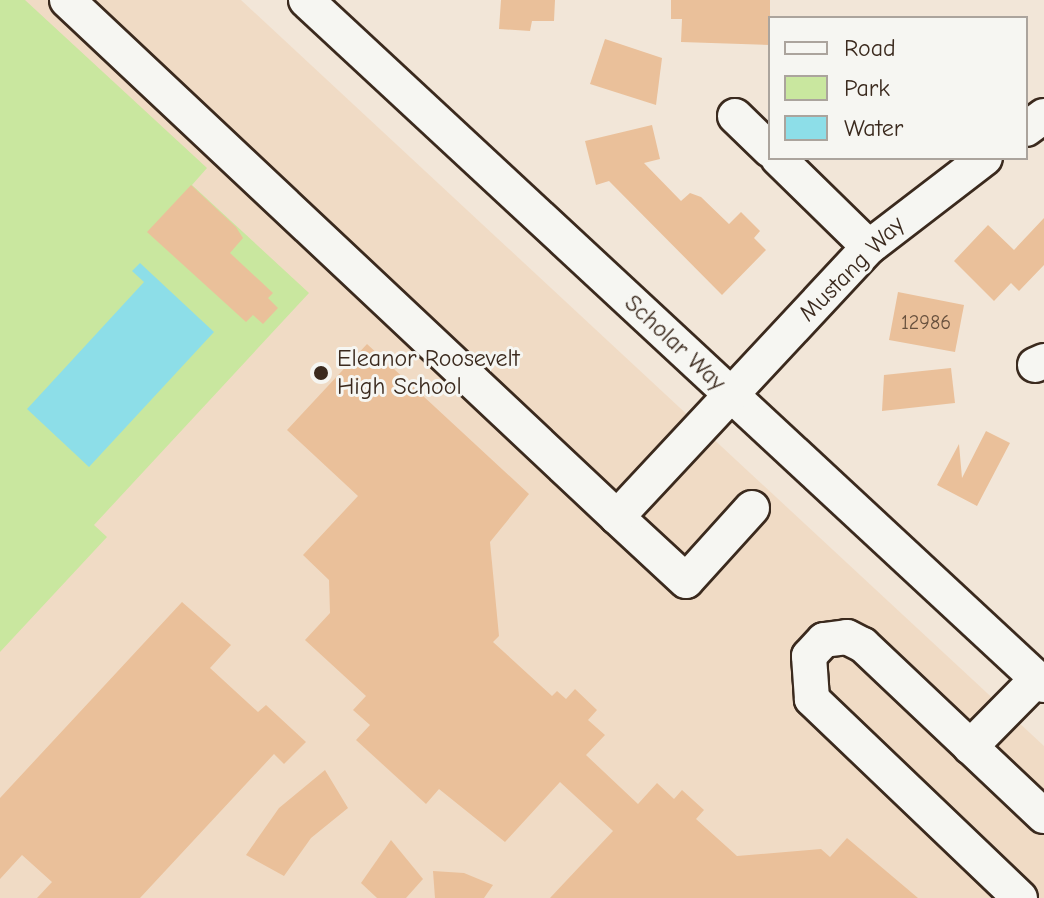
<!DOCTYPE html>
<style>
body{margin:0}
#map{position:relative;width:1044px;height:898px;overflow:hidden;background:#f2e6d8;font-family:"Comic Neue",sans-serif}
div>[style]{position:absolute}
.built>*{inset:0;background:#f0dbc5}
.green>*{inset:0;background:#c9e79f}
.water>*{inset:0;background:#8ddee8}
.building>*{inset:0;background:#eac09a}
.roads{filter:drop-shadow(2px 0 #3b2a1e) drop-shadow(-2px 0 #3b2a1e) drop-shadow(0 2px #3b2a1e) drop-shadow(0 -2px #3b2a1e)}
.minor>*{height:34px;margin:-17px;padding:0 17px;transform-origin:17px;border-radius:17px;background:#f6f6f2}
.dots>*{width:22px;height:22px;translate:-50% -50%;box-sizing:border-box;border:4px solid #f6f6f2;border-radius:50%}
span{translate:-50% -50%;white-space:nowrap;text-align:center;line-height:1.15;-webkit-text-stroke:6px #f6f6f2;paint-order:stroke}
.number-label{font-size:20px;color:#67503d}
.number-label span{-webkit-text-stroke-width:0}
.street-label{font-size:24px;color:#3b2a1e}
.poi-label{font-size:24px;color:#3b2a1e}
.left{translate:0 -50%;text-align:left}
.legend{position:absolute;left:768px;top:16px;width:260px;height:144px;box-sizing:border-box;background:#f6f6f2;border:2px solid #aba49d;margin:0;padding:10px 14px;list-style:none;font-size:24px;color:#3b2a1e}
.legend li{display:flex;align-items:center;gap:16px;height:40px}
.legend b{width:40px;border:2px solid #aba49d}
</style>
<div id="map">
<div class="built">
<i style="clip-path:polygon(0 0,241px 0,1044px 746px,1044px 898px,0 898px)"></i>
</div>
<div class="green">
<i style="clip-path:polygon(0 0,25px 0,207px 168px,192px 185px,309px 293px,94px 525px,107px 537px,0 652px)"></i>
</div>
<div class="water">
<i style="clip-path:polygon(140px 263px,214px 332px,89px 467px,27px 409px,144px 282px,132px 271px)"></i>
</div>
<div class="building">
<i style="clip-path:polygon(501px 0,555px 0,554px 21px,532px 21px,530px 31px,499px 29px)"></i>
<i style="clip-path:polygon(671px 0,770px 0,770px 45px,681px 42px,682px 19px,671px 19px)"></i>
<i style="clip-path:polygon(605px 39px,662px 58px,656px 105px,590px 84px)"></i>
<i style="clip-path:polygon(652px 125px,660px 159px,644px 163px,681px 201px,690px 193px,701px 197px,729px 224px,741px 212px,760px 231px,754px 238px,766px 250px,722px 295px,609px 181px,596px 185px,585px 141px)"></i>
<i style="clip-path:polygon(191px 185px,236px 227px,243px 238px,230px 253px,273px 293px,268px 298px,278px 308px,263px 324px,253px 315px,246px 322px,147px 232px)"></i>
<i style="clip-path:polygon(1044px 218px,1044px 265px,1019px 291px,1011px 283px,994px 301px,954px 261px,988px 225px,1014px 250px)"></i>
<i style="clip-path:polygon(898px 292px,964px 305px,955px 352px,889px 340px)"></i>
<i style="clip-path:polygon(367px 344px,529px 494px,490px 542px,499px 636px,493px 642px,552px 696px,557px 691px,566px 699px,575px 689px,597px 710px,588px 720px,605px 735px,586px 755px,638px 804px,657px 783px,674px 799px,682px 790px,704px 810px,696px 819px,737px 856px,821px 849px,830px 857px,847px 838px,918px 898px,550px 898px,613px 831px,560px 782px,505px 842px,439px 789px,426px 804px,356px 740px,370px 725px,353px 710px,366px 696px,305px 640px,330px 613px,329px 580px,303px 555px,358px 496px,287px 430px)"></i>
<i style="clip-path:polygon(951px 368px,955px 403px,882px 411px,884px 375px)"></i>
<i style="clip-path:polygon(986px 431px,1010px 443px,977px 506px,937px 485px,959px 444px,962px 478px)"></i>
<i style="clip-path:polygon(182px 602px,231px 645px,210px 668px,258px 712px,266px 705px,306px 742px,284px 764px,274px 754px,140px 898px,37px 898px,52px 882px,22px 855px,0 879px,0 798px)"></i>
<i style="clip-path:polygon(325px 770px,348px 808px,311px 838px,284px 876px,246px 855px,279px 808px)"></i>
<i style="clip-path:polygon(391px 840px,423px 879px,406px 898px,377px 898px,361px 883px)"></i>
<i style="clip-path:polygon(433px 871px,464px 873px,493px 885px,484px 898px,435px 898px)"></i>
</div>
<div class="roads">
<div class="minor">
<i style="left:67px;top:0;width:755px;rotate:43.23deg"></i>
<i style="left:306px;top:0;width:1007px;rotate:42.87deg"></i>
<i style="left:735px;top:116px;width:49px;rotate:44.2deg"></i>
<i style="left:1026px;top:129px;width:22px;rotate:-36deg"></i>
<i style="left:778px;top:158px;width:127px;rotate:44.4deg"></i>
<i style="left:1035px;top:365px;width:10px;rotate:-24deg"></i>
<i style="left:752px;top:508px;width:98px;rotate:132.1deg"></i>
<i style="left:686px;top:581px;width:94px;rotate:-137.2deg"></i>
<i style="left:617px;top:517px;width:369px;rotate:-47deg"></i>
<i style="left:869px;top:247px;width:146px;rotate:-37.5deg"></i>
<i style="left:970px;top:747px;width:95px;rotate:-45.4deg"></i>
<i style="left:1020px;top:898px;width:288px;rotate:-136.3deg"></i>
<i style="left:812px;top:699px;width:43px;rotate:-94deg"></i>
<i style="left:809px;top:656px;width:22px;rotate:-47deg"></i>
<i style="left:824px;top:640px;width:23px;rotate:-7deg"></i>
<i style="left:847px;top:637px;width:18px;rotate:27deg"></i>
<i style="left:863px;top:645px;width:249px;rotate:43.4deg"></i>
</div>
</div>
<div class="dots">
<i style="left:321px;top:373px;background:#3b2a1e"></i>
</div>
<div class="number-label">
<span style="left:926px;top:322px">12986</span>
</div>
<div class="street-label">
<span style="left:852px;top:269px;rotate:-45deg">Mustang Way</span>
<span style="left:675px;top:343px;rotate:43deg">Scholar Way</span>
</div>
<div class="poi-label">
<span class="left" style="left:337px;top:373px">Eleanor Roosevelt<br>High School</span>
</div>
<ul class="legend">
<li><b style="height:10px;background:#f6f6f2"></b>Road</li>
<li><b style="height:22px;background:#c9e79f"></b>Park</li>
<li><b style="height:22px;background:#8ddee8"></b>Water</li>
</ul>
</div>
